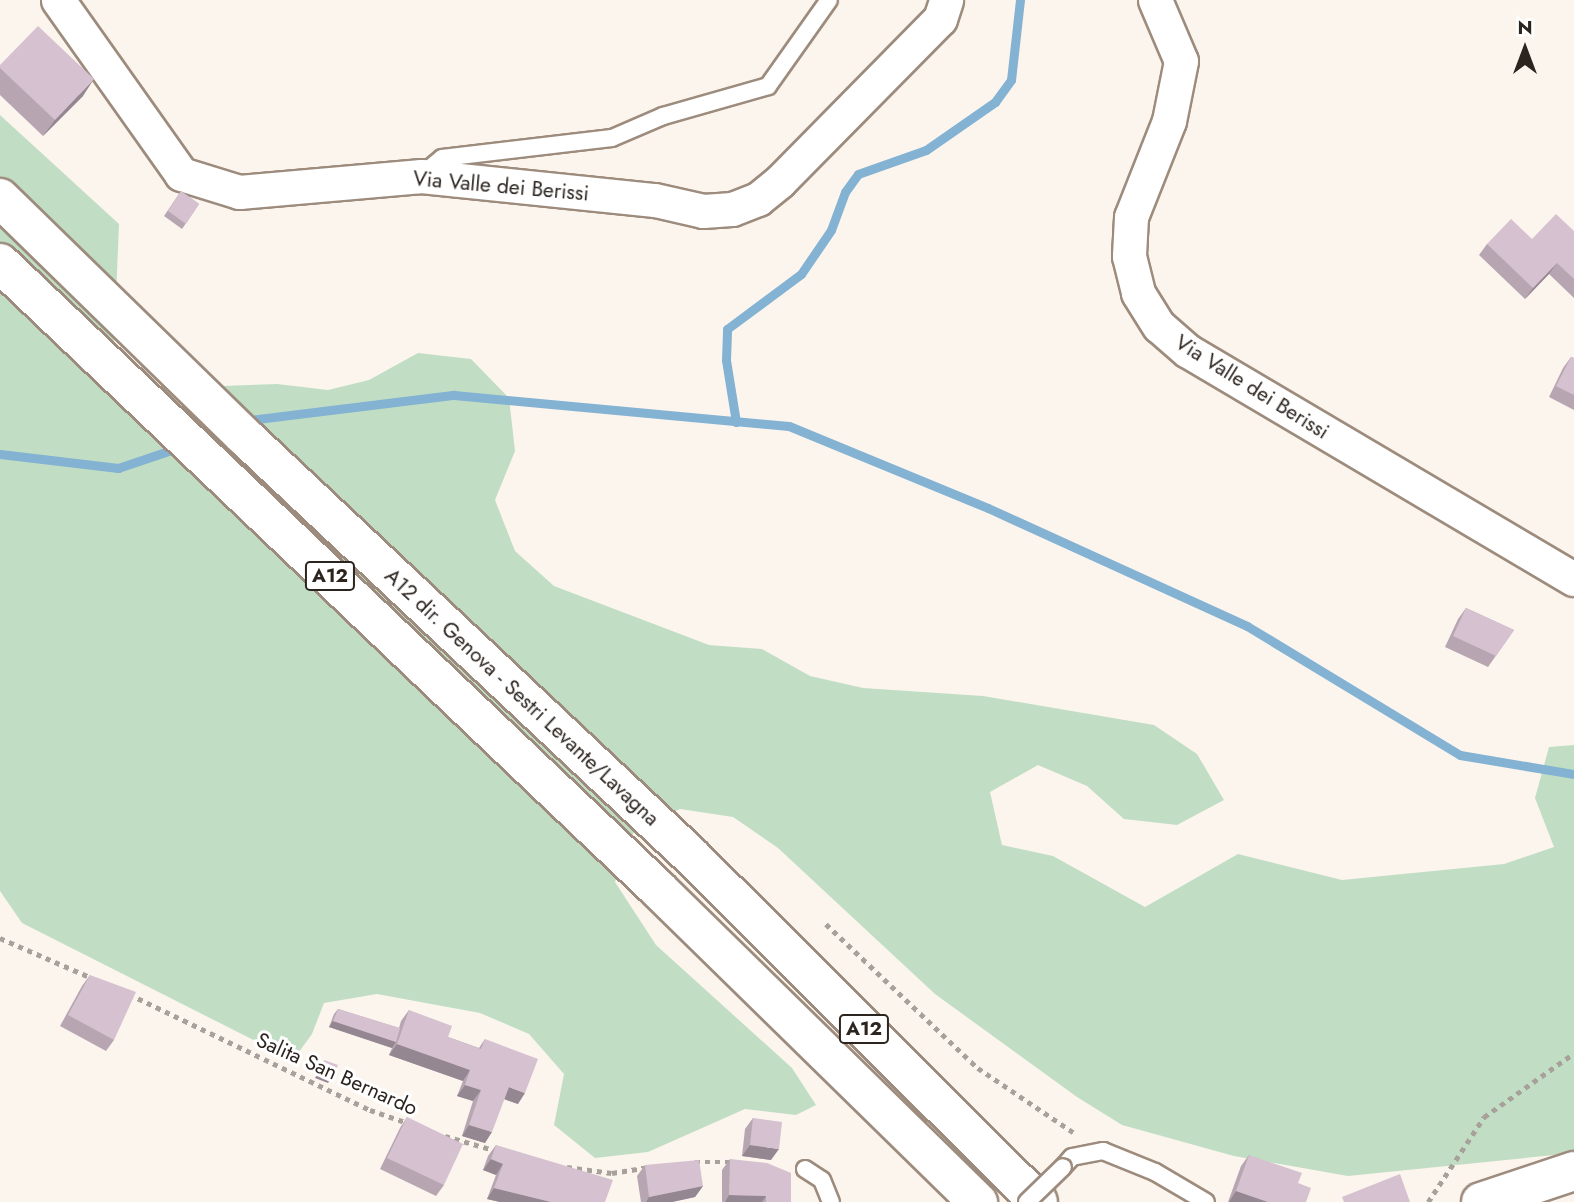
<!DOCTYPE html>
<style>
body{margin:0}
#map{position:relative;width:1574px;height:1202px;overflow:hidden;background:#fcf5ee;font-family:Jost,sans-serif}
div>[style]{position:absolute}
.green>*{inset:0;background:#c1dec5}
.stream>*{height:9px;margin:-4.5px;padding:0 4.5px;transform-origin:4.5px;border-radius:4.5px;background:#83b2d3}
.path>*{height:4.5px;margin-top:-2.25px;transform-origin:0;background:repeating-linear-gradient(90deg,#a8a19b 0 5px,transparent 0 10px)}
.roads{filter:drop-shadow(2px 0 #9d8c7d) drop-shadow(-2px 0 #9d8c7d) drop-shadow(0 2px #9d8c7d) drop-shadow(0 -2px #9d8c7d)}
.service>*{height:16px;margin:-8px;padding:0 8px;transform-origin:8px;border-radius:8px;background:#fff}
.minor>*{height:33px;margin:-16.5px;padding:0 16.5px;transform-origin:16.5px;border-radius:16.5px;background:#fff}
.tertiary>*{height:38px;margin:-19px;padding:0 19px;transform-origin:19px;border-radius:19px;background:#fff}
.motorway>*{height:38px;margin:-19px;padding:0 19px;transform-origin:19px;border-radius:19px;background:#fff}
.bridges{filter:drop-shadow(2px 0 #9d8c7d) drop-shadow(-2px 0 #9d8c7d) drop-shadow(0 2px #9d8c7d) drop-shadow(0 -2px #9d8c7d)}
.service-bridge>*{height:16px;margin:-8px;padding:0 8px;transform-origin:8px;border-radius:8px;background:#fff}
.wall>*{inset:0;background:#b7a6b2}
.shaded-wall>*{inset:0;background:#958791}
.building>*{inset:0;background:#d5c1cf}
span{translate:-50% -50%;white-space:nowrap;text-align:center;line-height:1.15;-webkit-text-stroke:6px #fff;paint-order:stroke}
.shield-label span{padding:2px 5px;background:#fff;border:2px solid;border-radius:5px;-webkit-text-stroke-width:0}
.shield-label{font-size:19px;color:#2b241f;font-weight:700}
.street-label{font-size:21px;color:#2b241f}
.north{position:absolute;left:1490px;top:14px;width:70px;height:70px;-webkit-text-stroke:5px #fff;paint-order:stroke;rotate:0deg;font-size:19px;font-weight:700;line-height:28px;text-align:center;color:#2b241f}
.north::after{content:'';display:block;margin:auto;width:24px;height:32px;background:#2b241f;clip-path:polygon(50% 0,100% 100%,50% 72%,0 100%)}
</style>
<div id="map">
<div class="green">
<i style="clip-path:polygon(0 115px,119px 224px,114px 346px,149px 429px,222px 386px,277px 384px,328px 390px,369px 380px,418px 353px,471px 359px,509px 398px,515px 451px,495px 500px,515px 551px,554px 586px,709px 645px,762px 649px,810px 676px,863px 688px,983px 696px,1154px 725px,1197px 754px,1224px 800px,1177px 825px,1124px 819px,1087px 786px,1038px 765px,990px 792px,1002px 845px,1053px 856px,1145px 907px,1238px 854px,1342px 880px,1504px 864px,1554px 847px,1535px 798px,1549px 747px,1574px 745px,1574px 1153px,1348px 1176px,1234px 1156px,1122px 1125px,1077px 1097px,935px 994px,778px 848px,733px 817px,680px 809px,635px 829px,615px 882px,656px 945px,792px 1068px,816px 1105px,796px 1115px,745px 1109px,648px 1152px,595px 1158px,554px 1125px,564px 1074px,529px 1034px,480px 1013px,377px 994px,324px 1003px,312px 1034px,293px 1060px,22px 923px,0 891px)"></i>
</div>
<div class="stream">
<i style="left:241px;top:421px;width:215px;rotate:-7deg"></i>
<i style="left:454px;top:395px;width:336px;rotate:5.3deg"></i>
<i style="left:789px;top:426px;width:215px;rotate:22.4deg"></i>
<i style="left:988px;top:508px;width:285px;rotate:24.5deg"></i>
<i style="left:1247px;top:626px;width:249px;rotate:31.2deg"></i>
<i style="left:1460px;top:755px;width:116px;rotate:9.5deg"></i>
<i style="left:736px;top:422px;width:63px;rotate:-99.2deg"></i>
<i style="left:726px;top:360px;width:31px;rotate:-88deg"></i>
<i style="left:727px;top:329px;width:92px;rotate:-36.6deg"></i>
<i style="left:801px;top:274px;width:53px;rotate:-55.7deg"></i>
<i style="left:831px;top:230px;width:40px;rotate:-69.8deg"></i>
<i style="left:845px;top:192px;width:22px;rotate:-54deg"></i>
<i style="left:858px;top:174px;width:72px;rotate:-19.4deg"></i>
<i style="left:926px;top:150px;width:84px;rotate:-34.8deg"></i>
<i style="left:995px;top:102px;width:27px;rotate:-54deg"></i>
<i style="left:1011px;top:80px;width:81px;rotate:-83.6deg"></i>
<i style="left:0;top:454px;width:119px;rotate:6.8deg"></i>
<i style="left:118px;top:468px;width:65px;rotate:-18.7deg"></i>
</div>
<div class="path">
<i style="left:826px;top:924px;width:209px;rotate:43.5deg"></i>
<i style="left:978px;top:1068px;width:115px;rotate:34deg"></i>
<i style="left:0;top:938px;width:100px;rotate:23.5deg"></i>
<i style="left:129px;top:994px;width:267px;rotate:25.7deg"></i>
<i style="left:370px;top:1110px;width:39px;rotate:19deg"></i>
<i style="left:445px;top:1136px;width:54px;rotate:16.1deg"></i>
<i style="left:695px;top:1162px;width:37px"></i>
<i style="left:567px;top:1167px;width:45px;rotate:7.6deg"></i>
<i style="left:612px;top:1173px;width:33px;rotate:-9deg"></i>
<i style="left:1428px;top:1202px;width:102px;rotate:-56.6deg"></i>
<i style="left:1484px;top:1117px;width:110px;rotate:-35.4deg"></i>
</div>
<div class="roads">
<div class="service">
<i style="left:423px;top:174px;width:25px;rotate:-40deg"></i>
<i style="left:442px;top:158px;width:171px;rotate:-6.7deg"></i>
<i style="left:612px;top:138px;width:56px;rotate:-23.3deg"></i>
<i style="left:663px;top:116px;width:109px;rotate:-15.9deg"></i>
<i style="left:768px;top:86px;width:105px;rotate:-54.7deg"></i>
<i style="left:1063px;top:1167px;width:13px;rotate:-48deg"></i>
<i style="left:1072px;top:1157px;width:32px;rotate:-11deg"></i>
<i style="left:1103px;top:1151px;width:56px;rotate:22deg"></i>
<i style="left:1155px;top:1172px;width:59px;rotate:30.5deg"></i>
<i style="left:805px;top:1169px;width:20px;rotate:33deg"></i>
<i style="left:822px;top:1180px;width:24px;rotate:68deg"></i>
</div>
<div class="minor">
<i style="left:58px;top:0;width:213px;rotate:54.7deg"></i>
<i style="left:181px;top:174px;width:61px;rotate:17.2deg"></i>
<i style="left:239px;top:192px;width:183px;rotate:-5deg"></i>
<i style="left:421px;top:176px;width:235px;rotate:5.9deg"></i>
<i style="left:655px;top:200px;width:49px;rotate:12.9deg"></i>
<i style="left:703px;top:211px;width:29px;rotate:-4deg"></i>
<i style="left:732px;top:209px;width:28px;rotate:-21deg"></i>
<i style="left:758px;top:199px;width:28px;rotate:-39deg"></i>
<i style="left:780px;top:181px;width:228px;rotate:-45.4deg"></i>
<i style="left:940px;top:19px;width:20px;rotate:-72deg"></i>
<i style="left:1155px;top:0;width:66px;rotate:66.9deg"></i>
<i style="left:1181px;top:61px;width:61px;rotate:101.3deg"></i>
<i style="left:1169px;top:121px;width:103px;rotate:111.6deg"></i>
<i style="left:1131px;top:217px;width:39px;rotate:93deg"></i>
<i style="left:1129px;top:256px;width:38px;rotate:76deg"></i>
<i style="left:1138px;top:293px;width:39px;rotate:58deg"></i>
<i style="left:1159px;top:326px;width:38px;rotate:41deg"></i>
<i style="left:1188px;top:351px;width:448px;rotate:30.6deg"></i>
</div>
<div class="tertiary">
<i style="left:1481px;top:1202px;width:98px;rotate:-18.4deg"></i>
</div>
<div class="motorway">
<i style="left:0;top:198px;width:341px;rotate:44.3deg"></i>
<i style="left:244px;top:436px;width:612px;rotate:43.21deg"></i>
<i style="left:690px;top:855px;width:491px;rotate:44.9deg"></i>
<i style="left:0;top:263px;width:908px;rotate:43.57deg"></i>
<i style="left:658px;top:889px;width:448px;rotate:44.4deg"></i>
</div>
</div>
<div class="bridges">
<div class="service-bridge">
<i style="left:1027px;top:1202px;width:50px;rotate:-44.2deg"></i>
</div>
</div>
<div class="wall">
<i style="clip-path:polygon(0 65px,83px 96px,43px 136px,0 95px)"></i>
<i style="clip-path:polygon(181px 191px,199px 204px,182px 229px,164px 216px)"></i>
<i style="clip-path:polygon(1574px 231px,1574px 298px,1549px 274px,1525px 299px,1479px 255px,1487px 244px,1532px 239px)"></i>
<i style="clip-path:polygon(1571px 357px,1574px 358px,1574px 410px,1549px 397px,1563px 368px)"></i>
<i style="clip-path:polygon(1466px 608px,1514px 630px,1488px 667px,1445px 647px,1458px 619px)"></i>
<i style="clip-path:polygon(90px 975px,114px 1040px,106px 1051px,60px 1026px,82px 986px)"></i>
<i style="clip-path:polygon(338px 1009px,399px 1028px,401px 1021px,409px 1010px,448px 1037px,479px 1048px,485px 1039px,518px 1104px,504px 1099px,485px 1143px,462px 1136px,473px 1101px,457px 1096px,463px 1081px,389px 1055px,392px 1048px,329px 1027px,334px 1014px)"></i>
<i style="clip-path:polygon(407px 1117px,444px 1185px,436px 1196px,380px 1169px,400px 1128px)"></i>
<i style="clip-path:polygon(753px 1118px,771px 1160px,742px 1156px,745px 1129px)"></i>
<i style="clip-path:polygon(496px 1145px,605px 1202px,500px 1202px,487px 1199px,496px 1175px,483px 1170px,488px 1156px)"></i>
<i style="clip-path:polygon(1249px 1155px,1298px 1183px,1306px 1202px,1228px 1202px,1241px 1166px)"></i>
<i style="clip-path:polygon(730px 1159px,791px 1202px,722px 1202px,722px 1170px)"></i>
<i style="clip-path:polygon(645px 1165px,703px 1186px,695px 1197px,672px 1202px,641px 1202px,637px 1176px)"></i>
</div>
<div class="shaded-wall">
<i style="clip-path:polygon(94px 79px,83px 96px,43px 136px,55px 120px)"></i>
<i style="clip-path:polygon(1557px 263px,1549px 274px,1525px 299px,1533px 288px)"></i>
<i style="clip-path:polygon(333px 1021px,396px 1042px,392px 1048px,329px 1027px)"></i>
<i style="clip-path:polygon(397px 1044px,470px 1070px,463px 1081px,389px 1055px)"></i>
<i style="clip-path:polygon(319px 1072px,332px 1077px,328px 1083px,315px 1078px)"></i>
<i style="clip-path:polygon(465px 1085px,481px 1090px,473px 1101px,457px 1096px)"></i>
<i style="clip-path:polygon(509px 1087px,525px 1093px,518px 1104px,501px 1098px)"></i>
<i style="clip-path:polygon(469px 1125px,492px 1132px,485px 1143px,462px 1136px)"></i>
<i style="clip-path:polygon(750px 1145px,779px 1149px,771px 1160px,742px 1156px)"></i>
<i style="clip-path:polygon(491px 1159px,503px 1164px,496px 1175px,483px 1170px)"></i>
<i style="clip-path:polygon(703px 1186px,695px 1197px,672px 1202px,646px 1202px,649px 1197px)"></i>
<i style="clip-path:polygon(494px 1188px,551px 1202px,500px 1202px,487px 1199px)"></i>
<i style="clip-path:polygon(1236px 1191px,1268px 1202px,1229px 1202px)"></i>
<i style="clip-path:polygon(729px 1195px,766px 1196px,762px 1202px,725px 1202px)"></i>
</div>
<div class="building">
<i style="clip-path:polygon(38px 26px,94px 79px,55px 120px,0 68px,0 65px)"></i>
<i style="clip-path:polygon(181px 191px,199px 204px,186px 224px,168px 211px)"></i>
<i style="clip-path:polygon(1556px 214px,1574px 231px,1574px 279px,1557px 263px,1533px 288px,1487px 244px,1511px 219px,1532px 239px)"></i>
<i style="clip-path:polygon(1571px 357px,1574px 358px,1574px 395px,1556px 386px)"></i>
<i style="clip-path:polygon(1466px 608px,1514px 630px,1496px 656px,1453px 636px)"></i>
<i style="clip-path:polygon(90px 975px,136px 992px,114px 1040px,68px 1015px)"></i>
<i style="clip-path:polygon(338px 1009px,400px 1028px,396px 1042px,333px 1021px)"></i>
<i style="clip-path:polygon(409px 1010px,452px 1026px,448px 1037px,481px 1049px,485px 1039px,538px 1059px,525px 1093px,509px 1087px,492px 1132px,469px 1125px,481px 1090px,465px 1085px,470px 1070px,397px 1044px)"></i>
<i style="clip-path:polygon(324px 1060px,338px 1065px,332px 1077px,319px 1072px)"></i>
<i style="clip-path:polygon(407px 1117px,463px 1144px,444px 1185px,387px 1158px)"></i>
<i style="clip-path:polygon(753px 1118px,782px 1122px,779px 1149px,750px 1145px)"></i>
<i style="clip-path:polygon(496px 1145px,613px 1180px,605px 1202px,551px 1202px,494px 1188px,503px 1164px,491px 1159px)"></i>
<i style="clip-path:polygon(1249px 1155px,1302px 1173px,1298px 1183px,1311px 1188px,1306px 1202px,1268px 1202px,1236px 1191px)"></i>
<i style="clip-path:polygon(730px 1159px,767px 1163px,791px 1173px,791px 1202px,766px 1202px,766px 1196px,729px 1195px)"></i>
<i style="clip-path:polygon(699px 1160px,703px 1186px,649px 1197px,645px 1165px)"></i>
<i style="clip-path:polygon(1400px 1174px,1410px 1202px,1344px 1202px,1342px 1197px)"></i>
</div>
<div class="shield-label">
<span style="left:330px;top:576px">A12</span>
<span style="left:864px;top:1029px">A12</span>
</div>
<div class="street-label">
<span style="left:501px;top:186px;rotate:5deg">Via Valle dei Berissi</span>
<span style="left:1252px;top:387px;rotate:32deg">Via Valle dei Berissi</span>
<span style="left:522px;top:697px;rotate:43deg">A12 dir. Genova - Sestri Levante/Lavagna</span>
<span style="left:337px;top:1074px;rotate:24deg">Salita San Bernardo</span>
</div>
<div class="north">N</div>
</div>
